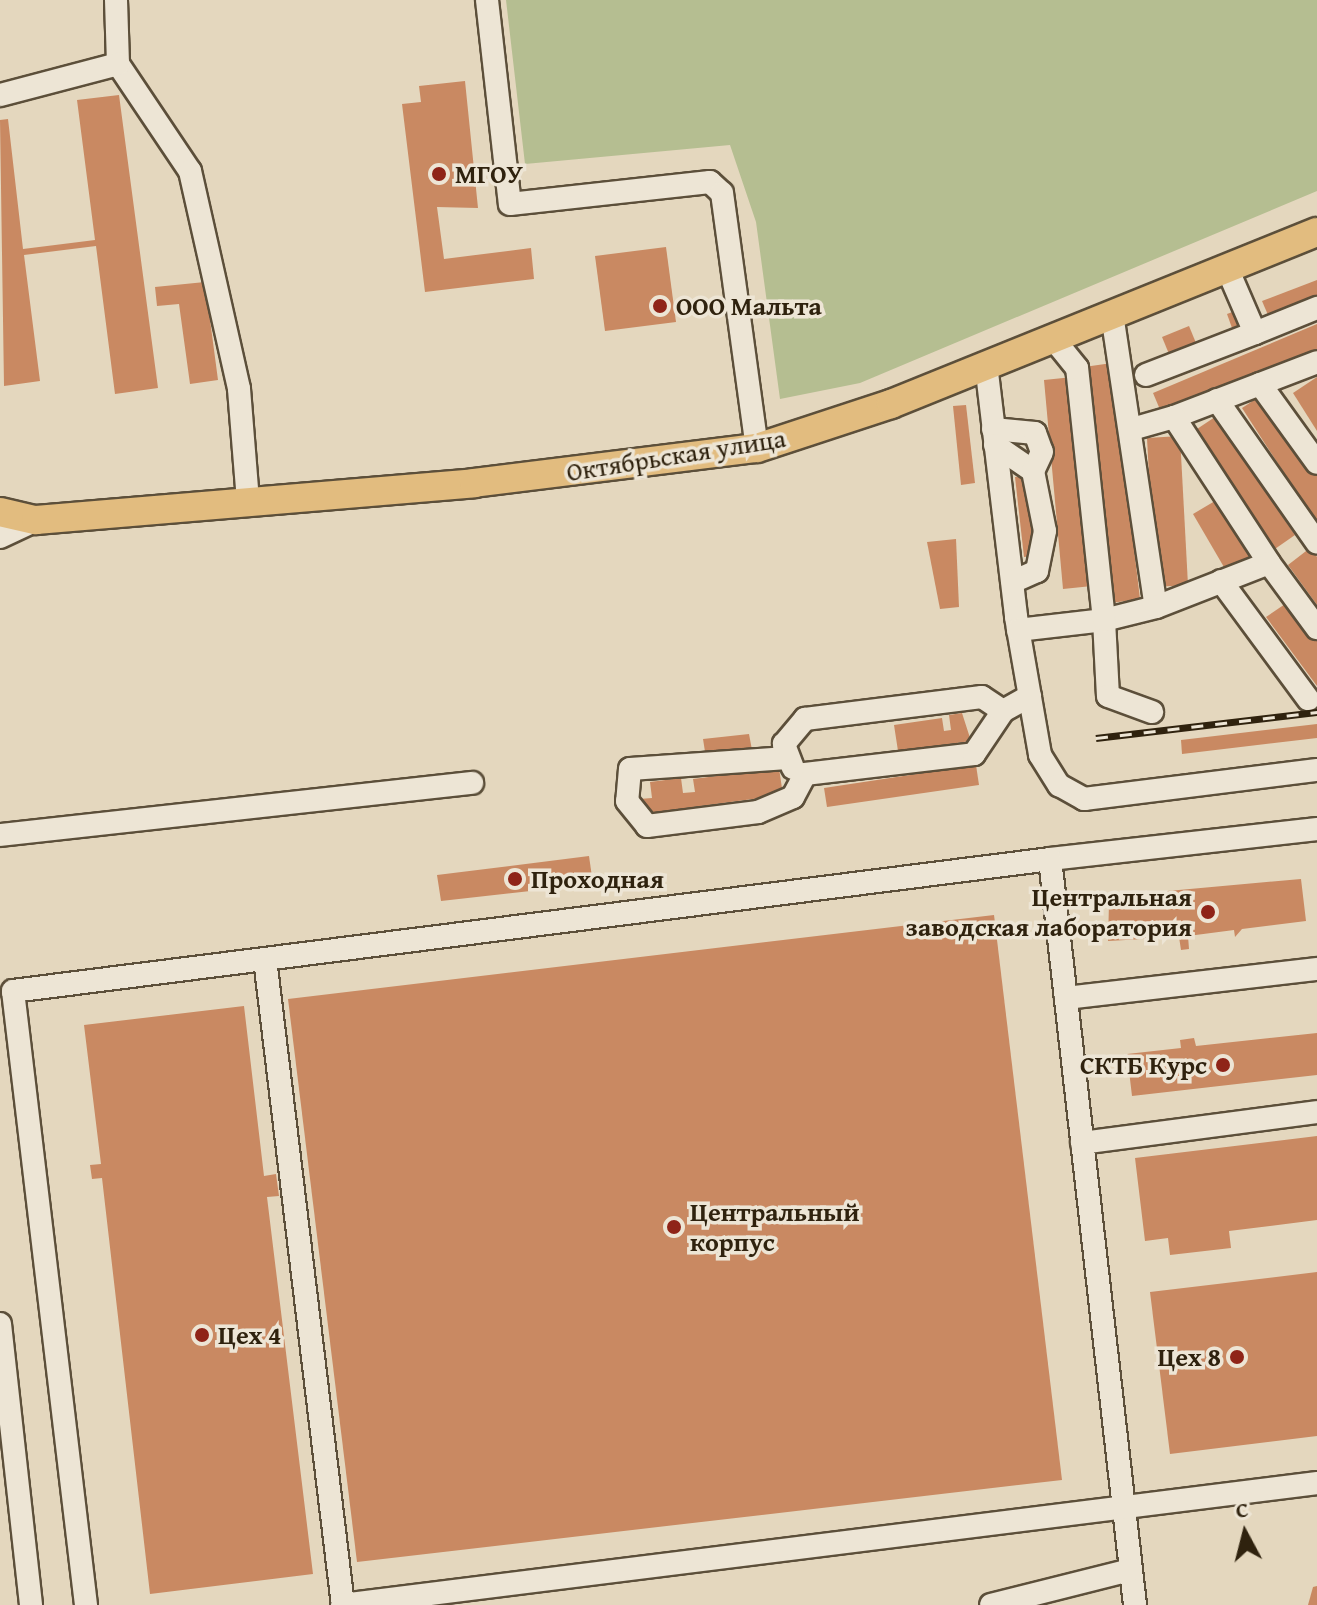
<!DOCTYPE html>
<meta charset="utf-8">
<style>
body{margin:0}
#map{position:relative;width:1317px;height:1605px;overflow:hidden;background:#e4d7be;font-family:"Gentium Book Plus",serif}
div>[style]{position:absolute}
.green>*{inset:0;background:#b5be91}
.building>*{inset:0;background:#c98962}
.roads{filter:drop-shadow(2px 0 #5c4f3a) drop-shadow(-2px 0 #5c4f3a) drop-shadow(0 2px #5c4f3a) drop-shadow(0 -2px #5c4f3a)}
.minor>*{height:22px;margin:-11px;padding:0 11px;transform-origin:11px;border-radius:11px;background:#ede5d5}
.major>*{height:28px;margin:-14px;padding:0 14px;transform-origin:14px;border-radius:14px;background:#e2bc7f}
.rail>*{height:7px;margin-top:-3.5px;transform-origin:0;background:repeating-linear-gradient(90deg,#ede5d5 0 12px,#2f220e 0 24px);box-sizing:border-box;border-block:2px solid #2f220e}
.dots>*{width:22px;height:22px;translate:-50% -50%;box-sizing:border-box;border:4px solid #ede5d5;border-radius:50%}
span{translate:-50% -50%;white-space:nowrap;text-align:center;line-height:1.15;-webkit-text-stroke:7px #ede5d5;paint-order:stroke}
.poi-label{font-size:26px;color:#2f220e;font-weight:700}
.left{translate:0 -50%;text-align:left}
.right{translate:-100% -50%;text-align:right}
.street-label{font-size:26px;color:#2f220e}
.north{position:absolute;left:1205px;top:1493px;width:80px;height:80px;-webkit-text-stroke:6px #ede5d5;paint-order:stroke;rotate:353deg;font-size:22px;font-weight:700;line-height:32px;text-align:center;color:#2f220e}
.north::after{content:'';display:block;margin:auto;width:28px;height:36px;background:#2f220e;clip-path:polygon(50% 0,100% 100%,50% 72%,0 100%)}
</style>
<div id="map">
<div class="green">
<i style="clip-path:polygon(506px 0,1317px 0,1317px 191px,860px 383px,780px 399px,756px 222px,730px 145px,525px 164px)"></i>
</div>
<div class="building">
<i style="clip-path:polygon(465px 81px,478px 208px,437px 207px,444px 259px,531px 248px,534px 279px,425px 292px,402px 104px,421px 102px,419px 86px)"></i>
<i style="clip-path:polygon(119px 95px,158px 388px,115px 394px,96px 246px,24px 255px,40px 381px,4px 386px,0 120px,8px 119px,23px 249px,95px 240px,77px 100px)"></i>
<i style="clip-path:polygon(666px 247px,676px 322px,605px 331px,595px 256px)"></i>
<i style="clip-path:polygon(1317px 280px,1317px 296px,1268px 315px,1262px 301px)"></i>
<i style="clip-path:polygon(205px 282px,218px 380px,190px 384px,179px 304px,157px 306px,155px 287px)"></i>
<i style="clip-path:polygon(1251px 305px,1256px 319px,1232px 328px,1227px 314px)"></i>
<i style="clip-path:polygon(1317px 324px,1317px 354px,1164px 419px,1153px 393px)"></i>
<i style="clip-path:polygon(1189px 326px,1196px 343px,1169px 354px,1162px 337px)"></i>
<i style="clip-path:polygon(1112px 363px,1140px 599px,1111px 603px,1084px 367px)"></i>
<i style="clip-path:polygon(1073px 377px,1092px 586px,1063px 589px,1044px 380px)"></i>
<i style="clip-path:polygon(1317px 377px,1317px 431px,1293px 393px)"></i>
<i style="clip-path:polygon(1268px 391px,1317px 467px,1317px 524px,1242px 408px)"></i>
<i style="clip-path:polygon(966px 405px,975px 483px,961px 485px,953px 406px)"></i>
<i style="clip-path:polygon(1215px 417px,1295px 535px,1272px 551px,1191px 433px)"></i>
<i style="clip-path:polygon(1180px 436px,1188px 585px,1155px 587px,1147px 438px)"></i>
<i style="clip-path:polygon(1031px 475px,1040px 555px,1024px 557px,1015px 477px)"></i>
<i style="clip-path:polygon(1220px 498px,1255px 558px,1228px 574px,1193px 514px)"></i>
<i style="clip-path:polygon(956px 539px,959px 607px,940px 609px,927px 542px)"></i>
<i style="clip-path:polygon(1310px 548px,1317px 557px,1317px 605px,1288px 565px)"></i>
<i style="clip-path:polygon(1291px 600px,1317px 636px,1317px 686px,1266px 617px)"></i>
<i style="clip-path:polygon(962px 713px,971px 741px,898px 751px,894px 725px,942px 718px,944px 731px,951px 730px,949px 715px)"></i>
<i style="clip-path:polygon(1317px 724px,1317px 738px,1182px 754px,1181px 740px)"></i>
<i style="clip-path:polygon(749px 734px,752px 750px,706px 758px,703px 739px)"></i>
<i style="clip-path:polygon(976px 765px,979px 785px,827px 807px,824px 788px)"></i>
<i style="clip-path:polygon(779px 768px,783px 795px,641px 814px,639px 799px,652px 798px,650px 782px,681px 778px,683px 793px,695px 792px,693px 779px)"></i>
<i style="clip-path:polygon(589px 856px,593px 884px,441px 901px,437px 875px)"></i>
<i style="clip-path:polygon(1301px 879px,1306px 921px,1242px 929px,1235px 937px,1234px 930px,1188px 936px,1189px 949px,1181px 950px,1179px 937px,1108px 941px,1109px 903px,1135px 894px)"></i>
<i style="clip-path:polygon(994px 915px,1062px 1480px,357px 1562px,288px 999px)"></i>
<i style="clip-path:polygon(244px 1006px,264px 1176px,276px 1174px,279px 1196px,267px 1197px,313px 1574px,150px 1594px,102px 1178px,92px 1179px,90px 1165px,101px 1164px,84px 1025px)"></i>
<i style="clip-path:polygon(1317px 1033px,1317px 1075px,1132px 1096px,1127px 1054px,1181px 1048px,1180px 1040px,1194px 1038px,1196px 1046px)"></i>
<i style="clip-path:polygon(1317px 1136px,1317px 1220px,1229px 1231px,1231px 1248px,1170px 1255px,1168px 1238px,1145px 1241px,1135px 1158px)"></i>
<i style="clip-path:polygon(1317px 1272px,1317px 1436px,1170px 1454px,1150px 1292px)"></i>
<i style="clip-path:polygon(1317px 1586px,1317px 1605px,1308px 1605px,1313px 1587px)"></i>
</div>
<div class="roads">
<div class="minor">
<i style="left:116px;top:0;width:64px;rotate:88.2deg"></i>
<i style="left:118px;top:64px;width:129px;rotate:56.1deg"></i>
<i style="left:190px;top:171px;width:223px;rotate:77.3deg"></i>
<i style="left:239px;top:389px;width:111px;rotate:85.4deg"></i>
<i style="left:487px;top:0;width:205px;rotate:83.6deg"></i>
<i style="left:510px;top:204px;width:201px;rotate:-6.3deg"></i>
<i style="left:710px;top:182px;width:16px;rotate:43deg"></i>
<i style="left:722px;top:193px;width:257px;rotate:82.2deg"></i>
<i style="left:0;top:95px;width:122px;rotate:-14.7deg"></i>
<i style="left:1112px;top:314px;width:296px;rotate:81.5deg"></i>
<i style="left:1156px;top:607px;width:54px;rotate:166deg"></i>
<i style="left:1104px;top:620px;width:76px;rotate:87deg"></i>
<i style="left:1108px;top:696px;width:47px;rotate:20deg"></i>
<i style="left:1255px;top:333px;width:67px;rotate:-22deg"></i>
<i style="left:986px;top:364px;width:255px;rotate:83.2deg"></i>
<i style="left:1016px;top:617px;width:140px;rotate:80.1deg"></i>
<i style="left:1040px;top:755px;width:36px;rotate:58deg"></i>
<i style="left:1059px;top:785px;width:29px;rotate:29deg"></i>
<i style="left:1084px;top:799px;width:235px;rotate:-7.1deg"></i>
<i style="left:1146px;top:375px;width:117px;rotate:-21.1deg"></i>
<i style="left:1255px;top:333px;width:71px;rotate:-113.3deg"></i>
<i style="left:1260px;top:384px;width:97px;rotate:54.2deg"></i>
<i style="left:1217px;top:400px;width:174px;rotate:55deg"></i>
<i style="left:1174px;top:417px;width:153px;rotate:-21deg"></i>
<i style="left:993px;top:429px;width:42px;rotate:5.4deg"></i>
<i style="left:1035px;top:433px;width:20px;rotate:70deg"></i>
<i style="left:1042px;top:452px;width:21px;rotate:115deg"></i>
<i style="left:1132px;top:429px;width:44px;rotate:-15.9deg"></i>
<i style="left:1174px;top:417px;width:174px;rotate:56.9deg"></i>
<i style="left:1269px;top:563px;width:121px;rotate:158.7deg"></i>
<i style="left:995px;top:445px;width:46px;rotate:34.4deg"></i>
<i style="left:1033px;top:471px;width:61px;rotate:78.7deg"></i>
<i style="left:1045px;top:531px;width:41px;rotate:101.3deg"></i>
<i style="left:1037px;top:571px;width:27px;rotate:156deg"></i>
<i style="left:0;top:537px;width:40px;rotate:-25deg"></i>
<i style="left:1269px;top:563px;width:81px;rotate:53.6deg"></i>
<i style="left:1221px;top:581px;width:147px;rotate:53.6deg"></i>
<i style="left:1018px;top:630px;width:87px;rotate:-6.6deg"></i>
<i style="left:1104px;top:620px;width:253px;rotate:-96.1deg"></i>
<i style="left:1077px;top:368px;width:38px;rotate:-129deg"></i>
<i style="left:787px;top:758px;width:157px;rotate:176deg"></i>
<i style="left:630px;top:769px;width:32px;rotate:95deg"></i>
<i style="left:627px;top:801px;width:32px;rotate:51deg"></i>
<i style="left:647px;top:826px;width:112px;rotate:-7.2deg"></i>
<i style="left:758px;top:812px;width:38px;rotate:-23deg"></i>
<i style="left:793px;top:797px;width:26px;rotate:-62deg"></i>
<i style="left:805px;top:774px;width:170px;rotate:-6.7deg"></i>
<i style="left:974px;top:754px;width:52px;rotate:-56deg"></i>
<i style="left:1003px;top:711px;width:31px;rotate:-29deg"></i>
<i style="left:793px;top:768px;width:26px;rotate:-111deg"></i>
<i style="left:784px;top:744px;width:33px;rotate:-50deg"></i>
<i style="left:805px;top:719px;width:178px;rotate:-7.1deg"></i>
<i style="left:982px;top:697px;width:25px;rotate:34deg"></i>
<i style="left:0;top:835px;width:475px;rotate:-6.3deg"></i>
<i style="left:1050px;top:859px;width:269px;rotate:-6.4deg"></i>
<i style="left:265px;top:959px;width:651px;rotate:83.12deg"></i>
<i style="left:1066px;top:998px;width:253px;rotate:-6.6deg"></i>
<i style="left:1082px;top:1143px;width:237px;rotate:-7.5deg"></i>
<i style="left:0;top:1324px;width:283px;rotate:83.7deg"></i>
<i style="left:86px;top:1605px;width:618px;rotate:-96.78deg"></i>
<i style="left:13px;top:991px;width:1045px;rotate:-7.25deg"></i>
<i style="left:1050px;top:859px;width:751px;rotate:83.5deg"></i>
<i style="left:342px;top:1605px;width:983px;rotate:-7.13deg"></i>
<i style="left:991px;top:1605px;width:143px;rotate:-14.1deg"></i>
</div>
<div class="major">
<i style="left:0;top:512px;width:37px;rotate:13deg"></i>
<i style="left:36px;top:520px;width:440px;rotate:-4.8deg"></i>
<i style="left:474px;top:483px;width:285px;rotate:-7.1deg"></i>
<i style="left:757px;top:448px;width:141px;rotate:-18.2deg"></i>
<i style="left:891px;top:404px;width:459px;rotate:-22deg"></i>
</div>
</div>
<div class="rail">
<i style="left:1096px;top:738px;width:223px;rotate:-6.7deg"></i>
</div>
<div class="dots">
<i style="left:439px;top:174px;background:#8f2418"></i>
<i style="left:660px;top:306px;background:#8f2418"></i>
<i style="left:515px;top:879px;background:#8f2418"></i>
<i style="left:1208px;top:912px;background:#8f2418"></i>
<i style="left:1223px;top:1065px;background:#8f2418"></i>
<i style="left:674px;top:1227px;background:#8f2418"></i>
<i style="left:202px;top:1335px;background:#8f2418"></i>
<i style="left:1237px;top:1357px;background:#8f2418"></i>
</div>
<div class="poi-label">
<span class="left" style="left:455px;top:174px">МГОУ</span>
<span class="left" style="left:676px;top:306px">ООО Мальта</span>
<span class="left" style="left:531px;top:879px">Проходная</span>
<span class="right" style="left:1192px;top:912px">Центральная<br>заводская лаборатория</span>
<span class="right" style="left:1207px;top:1065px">СКТБ Курс</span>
<span class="left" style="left:690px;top:1227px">Центральный<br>корпус</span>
<span class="left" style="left:218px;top:1335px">Цех 4</span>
<span class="right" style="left:1221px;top:1357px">Цех 8</span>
</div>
<div class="street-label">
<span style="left:676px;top:455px;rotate:-9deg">Октябрьская улица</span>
</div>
<div class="north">С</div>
</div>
